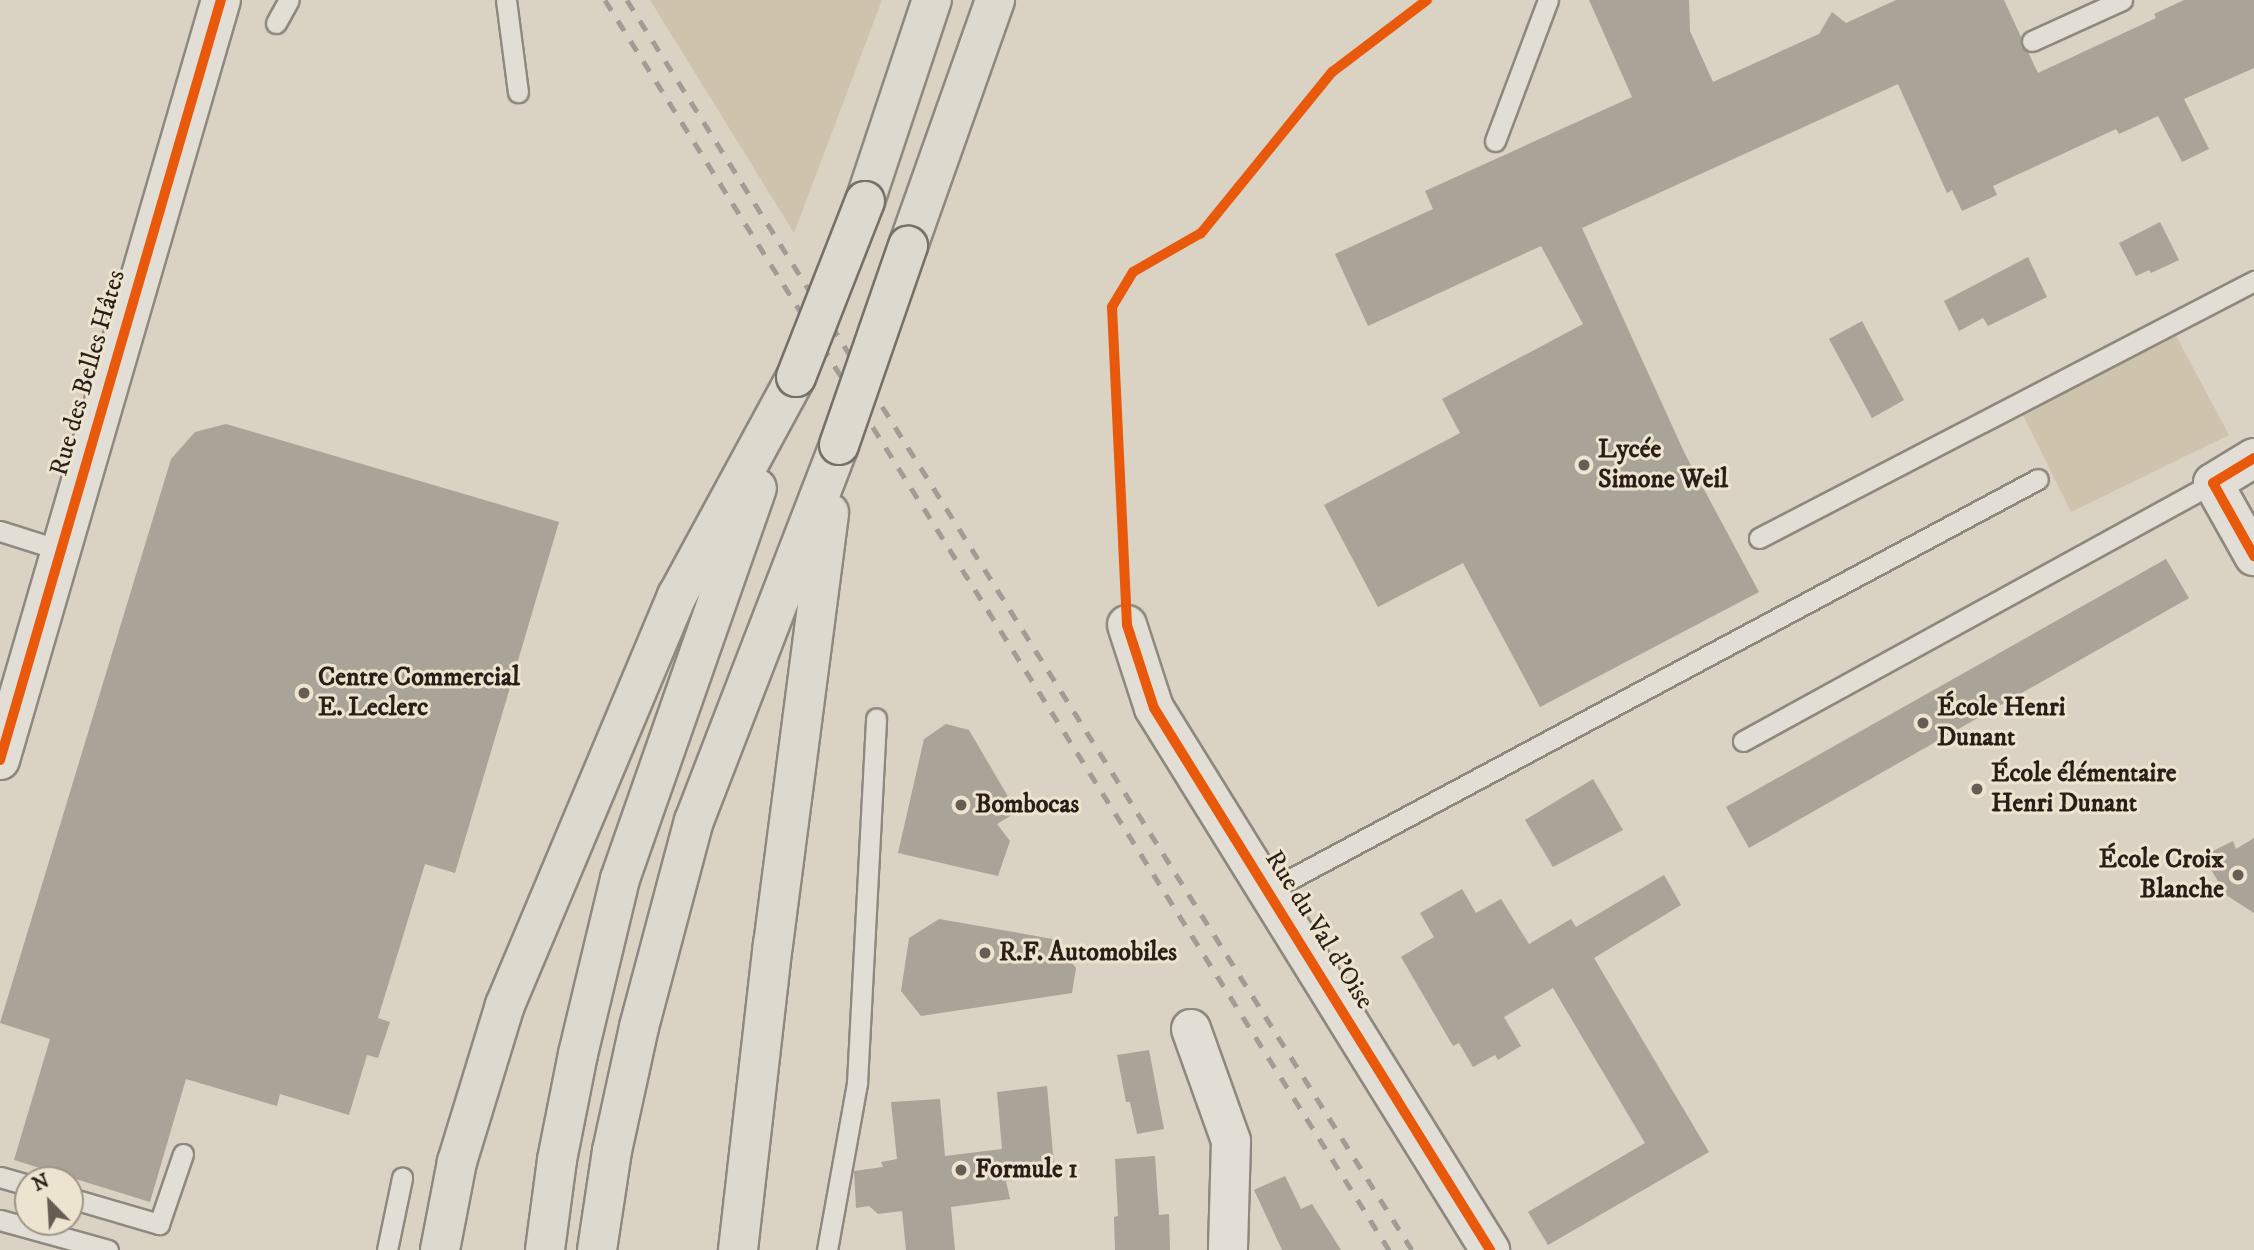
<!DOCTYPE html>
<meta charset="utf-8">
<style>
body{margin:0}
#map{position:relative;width:2254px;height:1250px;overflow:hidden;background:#dad2c2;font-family:"IM FELL DW Pica",serif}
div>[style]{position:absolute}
.green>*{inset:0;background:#cec3ad}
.building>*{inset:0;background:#a9a398}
.roads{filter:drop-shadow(2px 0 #8e887f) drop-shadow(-2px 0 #8e887f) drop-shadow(0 2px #8e887f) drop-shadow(0 -2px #8e887f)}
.service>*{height:19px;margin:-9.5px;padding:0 9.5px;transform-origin:9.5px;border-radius:9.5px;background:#e2ded6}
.minor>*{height:38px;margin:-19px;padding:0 19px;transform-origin:19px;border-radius:19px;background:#e2ded6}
.primary>*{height:38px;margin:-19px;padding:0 19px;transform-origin:19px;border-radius:19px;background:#ddd9cf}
.rail>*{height:5px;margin-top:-2.5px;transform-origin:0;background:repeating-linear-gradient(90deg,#a19c96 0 12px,transparent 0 24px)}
.bridges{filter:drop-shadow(2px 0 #767068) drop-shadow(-2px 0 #767068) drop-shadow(0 2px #767068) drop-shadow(0 -2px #767068)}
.primary-bridge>*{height:38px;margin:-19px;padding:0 19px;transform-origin:19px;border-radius:19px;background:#ddd9cf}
.cycleway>*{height:10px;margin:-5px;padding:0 5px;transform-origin:5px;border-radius:5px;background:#e8590c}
.dots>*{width:19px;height:19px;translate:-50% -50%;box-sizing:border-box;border:4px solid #ede4d0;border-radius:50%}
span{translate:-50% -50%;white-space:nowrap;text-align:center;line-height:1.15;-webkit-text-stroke:6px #ede4d0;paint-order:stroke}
.street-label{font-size:26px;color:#2a1e18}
.poi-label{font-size:26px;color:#2a1e18;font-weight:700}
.left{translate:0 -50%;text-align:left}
.right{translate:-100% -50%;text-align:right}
.north{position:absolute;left:14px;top:1166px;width:70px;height:70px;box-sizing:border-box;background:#ede4d0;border:2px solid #9f9586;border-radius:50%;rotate:336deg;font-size:19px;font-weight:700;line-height:28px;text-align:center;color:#2a1e18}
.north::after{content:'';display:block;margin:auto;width:24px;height:32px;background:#685d54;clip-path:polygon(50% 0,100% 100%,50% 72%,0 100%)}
</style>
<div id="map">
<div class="green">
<i style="clip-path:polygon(650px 0,882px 0,794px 233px)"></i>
<i style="clip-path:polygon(2167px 319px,2229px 435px,2071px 512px,2018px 405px)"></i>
</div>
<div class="building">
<i style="clip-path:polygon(1589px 0,1689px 0,1690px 31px,1713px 82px,1819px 34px,1832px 12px,1846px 23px,1896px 0,2004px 0,2021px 37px,2021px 47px,2028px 52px,2038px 73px,2156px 18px,2154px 14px,2184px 0,2254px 0,2254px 68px,2184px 99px,2209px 149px,2182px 162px,2158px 116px,2119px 134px,2116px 129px,1993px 186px,1997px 195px,1962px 211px,1952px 190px,1947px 193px,1898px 84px,1582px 228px,1685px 454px,1759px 592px,1540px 707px,1463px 563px,1378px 607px,1324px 505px,1460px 433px,1442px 399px,1583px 324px,1541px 246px,1368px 326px,1335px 254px,1433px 209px,1425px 191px,1632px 97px)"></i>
<i style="clip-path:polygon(2160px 222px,2179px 260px,2151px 273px,2149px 270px,2136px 276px,2119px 243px)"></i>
<i style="clip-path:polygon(2028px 257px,2047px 297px,1988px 326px,1983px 318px,1959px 331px,1944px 301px)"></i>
<i style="clip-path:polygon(1862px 321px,1904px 400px,1872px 418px,1829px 339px)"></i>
<i style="clip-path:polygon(226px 424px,559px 522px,455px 873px,425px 864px,378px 1018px,390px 1022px,378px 1058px,367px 1055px,349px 1115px,280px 1094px,277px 1106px,186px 1079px,150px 1202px,14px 1160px,50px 1039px,0 1023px,171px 459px,195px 432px)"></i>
<i style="clip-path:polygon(2166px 559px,2189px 598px,1749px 848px,1726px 807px)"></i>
<i style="clip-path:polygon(946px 724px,969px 730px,1017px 812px,997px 824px,1010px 841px,998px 876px,898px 853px,924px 739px)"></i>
<i style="clip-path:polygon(1593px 779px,1623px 830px,1553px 867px,1525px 820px)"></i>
<i style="clip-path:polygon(2254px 838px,2254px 913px,2226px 895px,2203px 856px,2233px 841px,2236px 849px)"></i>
<i style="clip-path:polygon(1664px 875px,1681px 905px,1594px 958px,1709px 1152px,1548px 1245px,1528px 1212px,1645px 1143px,1553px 988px,1504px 1017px,1521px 1046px,1498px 1060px,1495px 1055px,1473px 1067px,1459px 1043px,1453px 1046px,1401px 957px,1434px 937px,1420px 913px,1462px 889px,1476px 913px,1501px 899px,1529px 944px,1571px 919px,1576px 927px)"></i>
<i style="clip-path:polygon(939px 919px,1053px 939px,1076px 968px,1072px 993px,921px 1016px,901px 991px,909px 938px)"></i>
<i style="clip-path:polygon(1149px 1050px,1164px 1129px,1137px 1134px,1130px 1102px,1126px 1102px,1117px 1055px)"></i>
<i style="clip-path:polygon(1047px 1086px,1055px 1176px,1006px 1181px,1010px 1199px,951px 1207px,955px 1250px,906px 1250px,902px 1211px,878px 1214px,869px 1206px,856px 1208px,854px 1171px,883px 1167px,881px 1162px,897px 1159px,891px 1102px,940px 1099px,945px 1156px,1002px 1149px,997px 1092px)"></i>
<i style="clip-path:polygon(1155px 1156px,1159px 1215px,1169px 1214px,1170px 1250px,1115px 1250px,1114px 1217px,1118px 1216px,1115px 1159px)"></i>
<i style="clip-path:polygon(1285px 1176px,1301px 1209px,1312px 1204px,1341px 1250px,1282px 1250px,1254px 1190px)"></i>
</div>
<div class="roads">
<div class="service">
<i style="left:506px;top:0;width:93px;rotate:82.6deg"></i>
<i style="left:276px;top:23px;width:26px;rotate:-61deg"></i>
<i style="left:2032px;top:41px;width:99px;rotate:-24.5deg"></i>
<i style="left:1495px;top:141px;width:151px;rotate:-69.4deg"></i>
<i style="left:0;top:531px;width:63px;rotate:17.6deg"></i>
<i style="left:1759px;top:538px;width:558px;rotate:-27.44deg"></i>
<i style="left:1743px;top:741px;width:536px;rotate:-28.76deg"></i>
<i style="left:1268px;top:891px;width:873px;rotate:-28.15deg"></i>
<i style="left:0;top:1177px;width:29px;rotate:16deg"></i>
<i style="left:70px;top:1198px;width:93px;rotate:16.3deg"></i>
<i style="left:159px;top:1224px;width:74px;rotate:-71.1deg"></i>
<i style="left:0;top:1220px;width:112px;rotate:15.5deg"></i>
<i style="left:387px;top:1250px;width:74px;rotate:-78.2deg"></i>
<i style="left:827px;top:1250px;width:170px;rotate:-79.8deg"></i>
<i style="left:857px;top:1083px;width:365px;rotate:-87deg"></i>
</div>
<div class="minor">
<i style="left:2254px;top:458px;width:48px;rotate:148.6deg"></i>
<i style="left:2213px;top:483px;width:84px;rotate:60.7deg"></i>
<i style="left:1127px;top:625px;width:87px;rotate:72deg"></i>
<i style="left:1154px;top:708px;width:638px;rotate:58.2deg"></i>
<i style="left:0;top:760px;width:791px;rotate:-73.79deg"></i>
<i style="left:1191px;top:1029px;width:119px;rotate:70.3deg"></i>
<i style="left:1231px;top:1141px;width:109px;rotate:91.6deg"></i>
</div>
<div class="primary">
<i style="left:865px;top:201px;width:212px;rotate:-71.6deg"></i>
<i style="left:908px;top:246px;width:261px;rotate:-70.5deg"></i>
<i style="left:440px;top:1250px;width:90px;rotate:-79.1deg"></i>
<i style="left:457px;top:1162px;width:164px;rotate:-73deg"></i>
<i style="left:505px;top:1005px;width:444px;rotate:-67.2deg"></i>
<i style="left:677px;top:596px;width:249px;rotate:-61.5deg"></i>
<i style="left:545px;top:1250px;width:91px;rotate:-82.4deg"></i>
<i style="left:557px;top:1160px;width:108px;rotate:-78.8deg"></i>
<i style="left:578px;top:1054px;width:180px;rotate:-76.5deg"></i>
<i style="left:620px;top:879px;width:414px;rotate:-70.7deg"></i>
<i style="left:597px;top:1250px;width:100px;rotate:-81.4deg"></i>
<i style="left:612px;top:1151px;width:127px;rotate:-77.7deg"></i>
<i style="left:639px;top:1027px;width:213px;rotate:-75.1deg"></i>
<i style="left:694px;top:821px;width:403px;rotate:-68.9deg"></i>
<i style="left:738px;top:1250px;width:307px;rotate:-83.5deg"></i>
<i style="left:773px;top:945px;width:436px;rotate:-82.6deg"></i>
</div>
</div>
<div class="rail">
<i style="left:605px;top:0;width:1476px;rotate:57.9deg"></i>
<i style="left:627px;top:0;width:1476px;rotate:57.87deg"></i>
</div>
<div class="bridges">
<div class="primary-bridge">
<i style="left:796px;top:377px;width:189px;rotate:-68.6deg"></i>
<i style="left:839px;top:445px;width:211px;rotate:-70.9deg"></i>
</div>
</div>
<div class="cycleway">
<i style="left:1427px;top:0;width:119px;rotate:142.8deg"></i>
<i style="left:1332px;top:72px;width:208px;rotate:129.1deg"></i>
<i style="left:1201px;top:233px;width:78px;rotate:150.2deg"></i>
<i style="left:1133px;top:272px;width:41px;rotate:121deg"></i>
<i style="left:1112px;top:307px;width:318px;rotate:87.3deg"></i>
<i style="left:1127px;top:625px;width:87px;rotate:72deg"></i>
<i style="left:1154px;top:708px;width:638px;rotate:58.2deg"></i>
<i style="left:2254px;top:458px;width:48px;rotate:148.6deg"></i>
<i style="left:2213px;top:483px;width:84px;rotate:60.7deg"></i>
<i style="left:0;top:760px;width:791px;rotate:-73.79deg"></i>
</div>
<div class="dots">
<i style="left:1584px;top:465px;background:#685d54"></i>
<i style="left:304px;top:693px;background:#685d54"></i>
<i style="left:1923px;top:723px;background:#685d54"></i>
<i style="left:1977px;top:789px;background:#685d54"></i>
<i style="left:961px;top:805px;background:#685d54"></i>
<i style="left:2238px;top:875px;background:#685d54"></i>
<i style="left:985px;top:953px;background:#685d54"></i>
<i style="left:961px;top:1170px;background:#685d54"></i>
</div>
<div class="street-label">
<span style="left:88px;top:373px;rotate:-74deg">Rue des Belles Hâtes</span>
<span style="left:1319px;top:930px;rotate:58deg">Rue du Val d'Oise</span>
</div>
<div class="poi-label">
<span class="left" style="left:1598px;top:465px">Lycée<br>Simone Weil</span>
<span class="left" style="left:318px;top:693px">Centre Commercial<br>E. Leclerc</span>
<span class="left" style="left:1937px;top:723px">École Henri<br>Dunant</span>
<span class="left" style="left:1991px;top:789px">École élémentaire<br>Henri Dunant</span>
<span class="left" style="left:975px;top:805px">Bombocas</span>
<span class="right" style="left:2224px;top:875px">École Croix<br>Blanche</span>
<span class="left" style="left:999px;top:953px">R.F. Automobiles</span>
<span class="left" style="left:975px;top:1170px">Formule 1</span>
</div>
<div class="north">N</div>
</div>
